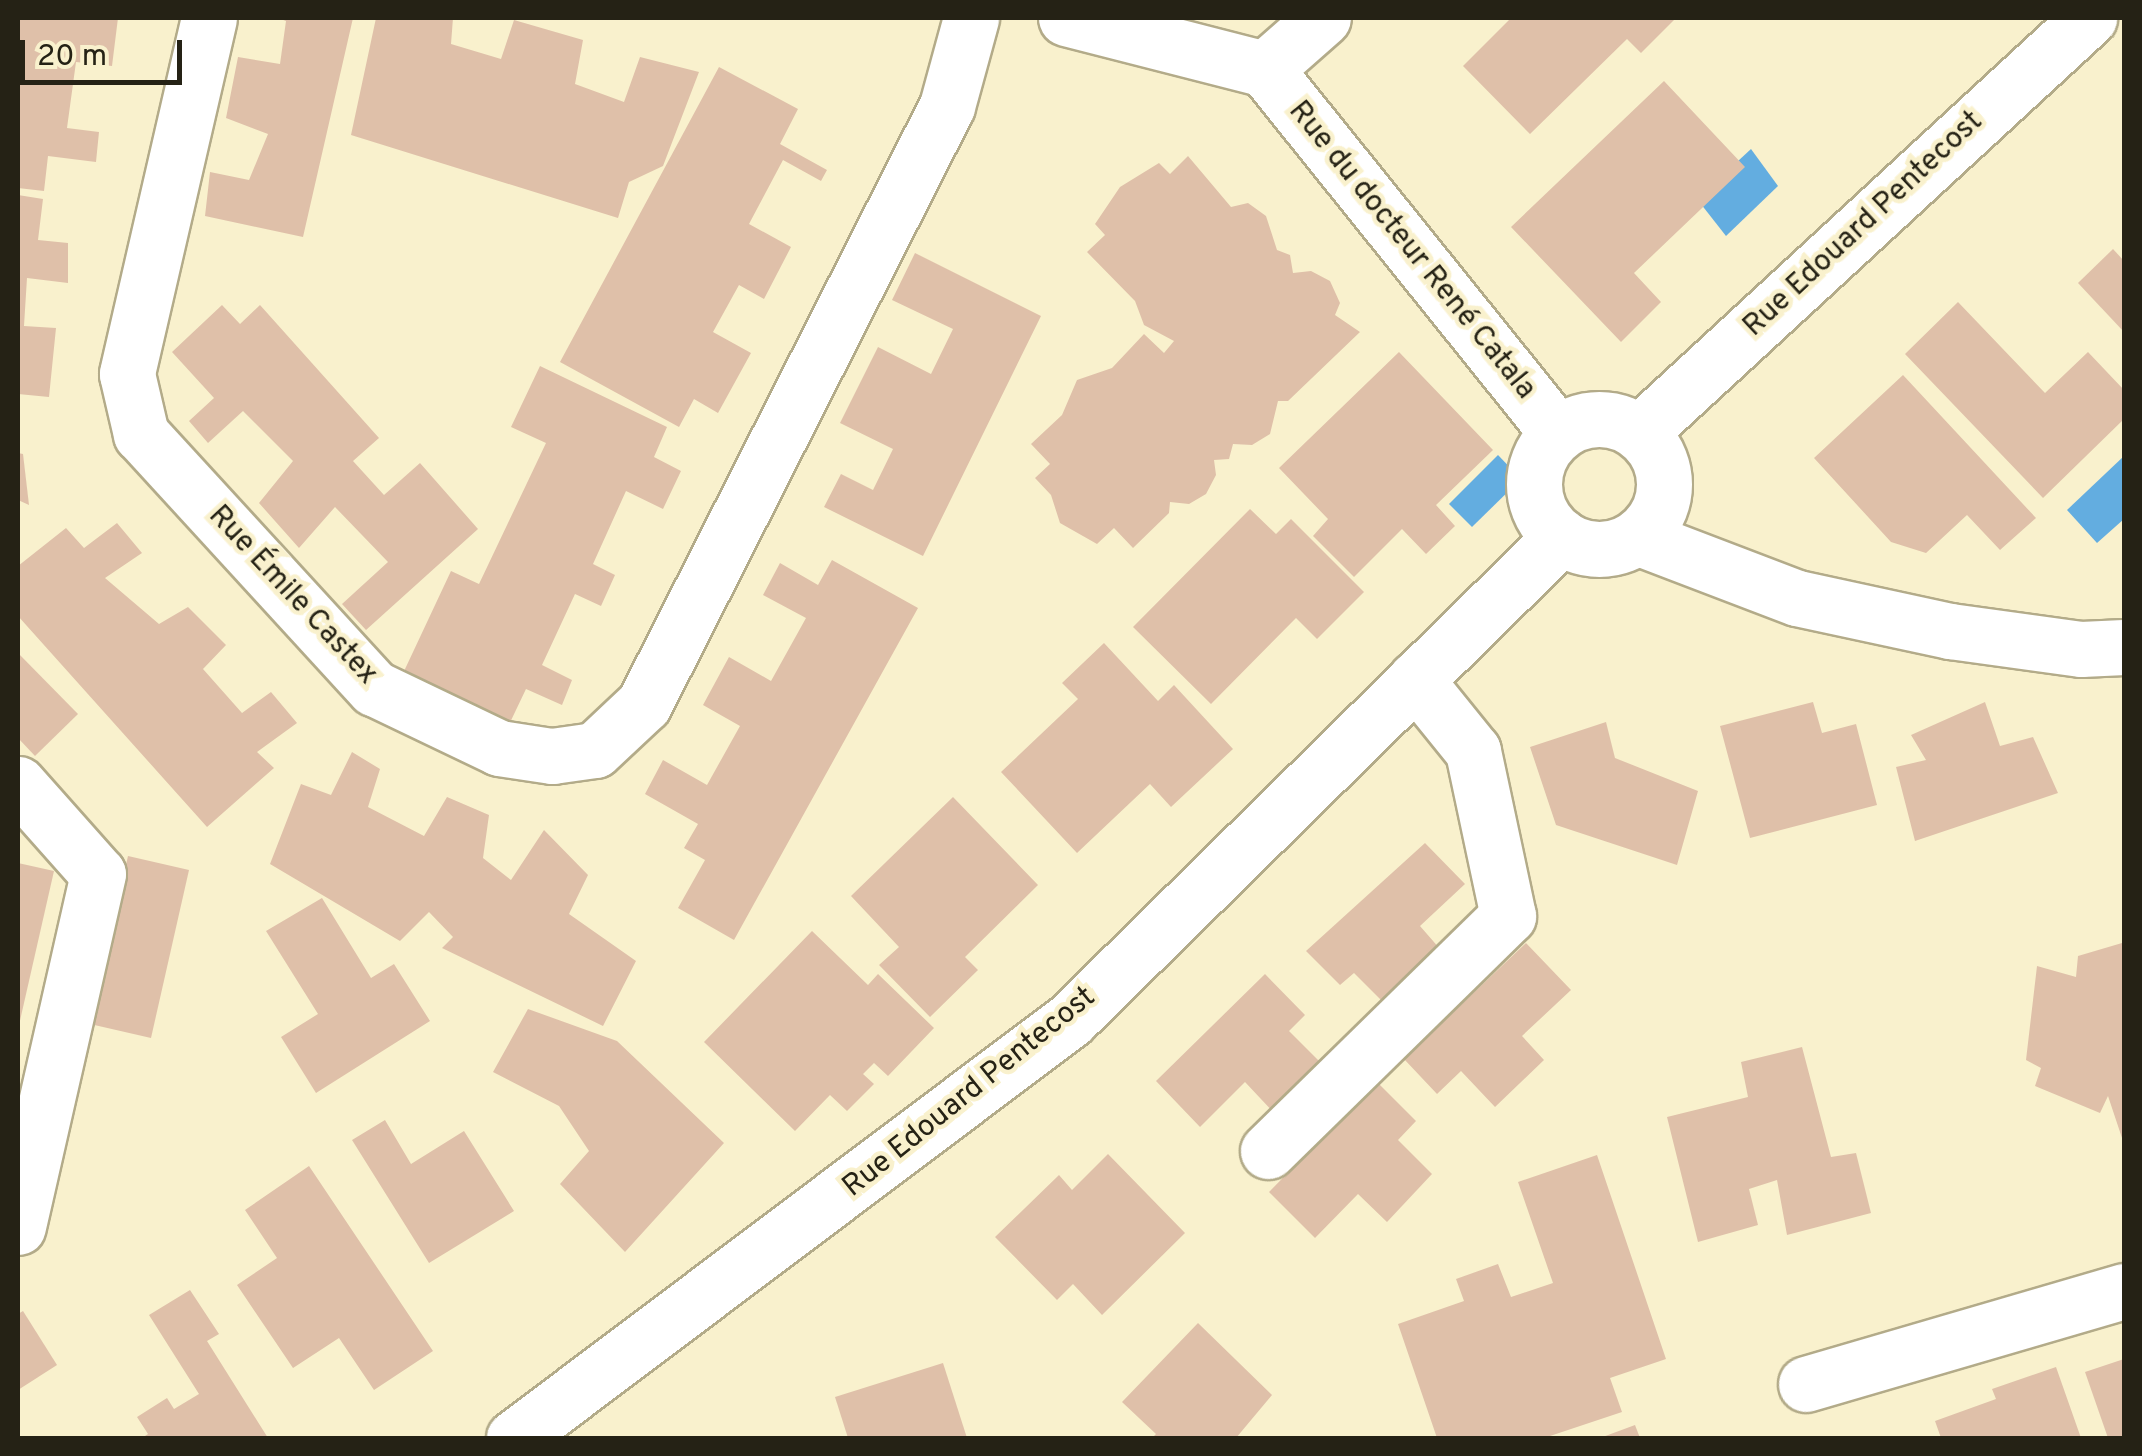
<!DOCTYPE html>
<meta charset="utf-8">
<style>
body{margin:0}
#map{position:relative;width:2142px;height:1456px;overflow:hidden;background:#f9f1cd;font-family:Overpass,sans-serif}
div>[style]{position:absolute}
.water>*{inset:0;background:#63ade0}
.building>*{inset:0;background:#dfc0a9}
.roads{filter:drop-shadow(2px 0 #b3ab89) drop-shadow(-2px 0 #b3ab89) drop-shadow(0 2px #b3ab89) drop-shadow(0 -2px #b3ab89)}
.minor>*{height:55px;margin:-27.5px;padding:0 27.5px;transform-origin:27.5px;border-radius:27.5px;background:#fff}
.minor>.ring{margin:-27.5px;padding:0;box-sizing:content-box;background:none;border:55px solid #fff;border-radius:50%}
span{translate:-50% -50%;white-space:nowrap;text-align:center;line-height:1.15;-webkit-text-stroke:9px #f9f1cd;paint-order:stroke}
.street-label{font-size:30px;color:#252215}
.frame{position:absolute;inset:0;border:20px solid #252215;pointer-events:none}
.scale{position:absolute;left:20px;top:40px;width:162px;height:45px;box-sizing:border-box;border:5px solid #252215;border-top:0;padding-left:12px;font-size:30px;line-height:35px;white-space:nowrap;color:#252215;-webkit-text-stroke:8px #f9f1cd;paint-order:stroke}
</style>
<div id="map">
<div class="water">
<i style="clip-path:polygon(1751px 149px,1778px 186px,1726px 236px,1697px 199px)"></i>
<i style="clip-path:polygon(1498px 455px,1521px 479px,1472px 527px,1449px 504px)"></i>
<i style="clip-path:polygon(2124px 456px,2124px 519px,2097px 543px,2067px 510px)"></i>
</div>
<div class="building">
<i style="clip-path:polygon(18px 18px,118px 18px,112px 66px,76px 62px,67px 128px,99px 132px,96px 162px,48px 156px,44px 191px,18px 188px)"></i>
<i style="clip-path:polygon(278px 18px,353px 18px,303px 237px,205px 216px,210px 172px,249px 180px,268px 134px,226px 118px,238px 57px,280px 64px,286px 21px)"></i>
<i style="clip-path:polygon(376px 18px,453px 18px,451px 44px,501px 59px,514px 20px,583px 40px,575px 84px,624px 102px,640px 57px,699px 72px,663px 166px,629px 182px,618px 218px,351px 135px)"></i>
<i style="clip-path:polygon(1511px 18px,1676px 18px,1641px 53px,1627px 39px,1530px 134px,1463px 66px)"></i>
<i style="clip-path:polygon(719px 67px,798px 109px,780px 144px,827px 170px,821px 181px,783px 160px,749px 224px,791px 247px,764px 299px,739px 285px,713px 332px,751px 353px,718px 413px,694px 399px,679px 427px,560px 362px)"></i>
<i style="clip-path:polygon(1664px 81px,1745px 167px,1634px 273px,1661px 302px,1621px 342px,1511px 227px)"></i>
<i style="clip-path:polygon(1188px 156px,1231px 207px,1248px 203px,1266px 216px,1277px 250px,1290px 255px,1293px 273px,1311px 271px,1330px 281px,1340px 303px,1335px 315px,1360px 332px,1288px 401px,1278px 401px,1270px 434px,1252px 445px,1233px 444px,1229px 459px,1214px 460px,1216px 475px,1206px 494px,1189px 504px,1170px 502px,1169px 513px,1133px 548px,1114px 528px,1097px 544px,1060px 523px,1051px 495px,1035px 478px,1050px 464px,1031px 444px,1062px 415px,1077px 380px,1112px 368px,1144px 334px,1164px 353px,1174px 341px,1144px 325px,1135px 301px,1087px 252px,1105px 235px,1095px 224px,1120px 187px,1159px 163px,1170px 174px)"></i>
<i style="clip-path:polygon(18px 195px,43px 199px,38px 240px,68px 243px,68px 283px,27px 278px,24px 326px,56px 328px,49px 397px,18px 394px)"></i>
<i style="clip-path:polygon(2113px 249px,2124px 261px,2124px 332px,2078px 283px)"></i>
<i style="clip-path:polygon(915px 253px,1041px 316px,923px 556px,824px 507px,841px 474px,873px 490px,893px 449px,840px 423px,878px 347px,931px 374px,953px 329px,892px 300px)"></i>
<i style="clip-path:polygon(1958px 302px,2045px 393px,2088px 352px,2124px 390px,2124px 419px,2043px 498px,1905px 354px)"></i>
<i style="clip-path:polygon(222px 305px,240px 324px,260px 305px,379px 438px,353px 461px,384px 495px,420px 463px,478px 529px,366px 630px,342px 604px,388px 562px,335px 507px,299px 548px,259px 503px,293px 461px,243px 411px,208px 443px,189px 421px,214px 398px,172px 352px)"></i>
<i style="clip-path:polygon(1399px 352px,1493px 450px,1436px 505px,1455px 526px,1426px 554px,1402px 529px,1354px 577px,1313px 536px,1328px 519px,1279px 468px)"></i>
<i style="clip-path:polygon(540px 366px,667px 427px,654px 457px,681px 471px,663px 509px,626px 491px,593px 564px,615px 575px,601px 606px,575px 594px,542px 665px,572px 680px,562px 705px,526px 689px,504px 735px,398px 684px,451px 571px,479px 584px,546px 443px,511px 427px)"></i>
<i style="clip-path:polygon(1903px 375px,2036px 518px,2000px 550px,1967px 515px,1926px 553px,1891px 542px,1814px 458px)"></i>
<i style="clip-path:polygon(18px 453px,23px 454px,29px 505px,18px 500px)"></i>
<i style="clip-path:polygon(1250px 509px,1276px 534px,1291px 519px,1364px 592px,1317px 639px,1296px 618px,1211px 704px,1133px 627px)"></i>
<i style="clip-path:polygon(117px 523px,142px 553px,105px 578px,159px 624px,188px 607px,226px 645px,203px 669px,242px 713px,271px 692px,297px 723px,257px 752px,274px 768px,207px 827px,18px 616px,18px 566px,66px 528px,84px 548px)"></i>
<i style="clip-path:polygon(832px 560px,918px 608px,734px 940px,678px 908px,705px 860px,684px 848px,698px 824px,645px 794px,663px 760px,707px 785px,740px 726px,703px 705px,729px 657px,771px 681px,806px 618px,763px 595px,780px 563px,818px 585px)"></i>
<i style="clip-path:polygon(1104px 643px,1158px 701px,1174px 685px,1233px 749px,1171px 807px,1150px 784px,1077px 853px,1001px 772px,1078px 699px,1062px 683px)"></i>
<i style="clip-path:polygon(18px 653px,78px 714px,35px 756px,18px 738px)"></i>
<i style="clip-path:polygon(1813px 702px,1822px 733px,1856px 724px,1877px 805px,1750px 838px,1720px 726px)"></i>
<i style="clip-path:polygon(1985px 702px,2000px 746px,2033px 737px,2058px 793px,1915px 841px,1896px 767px,1926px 760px,1911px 735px)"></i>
<i style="clip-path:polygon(1606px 722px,1615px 758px,1698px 791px,1677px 865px,1556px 825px,1530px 747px)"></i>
<i style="clip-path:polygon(352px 752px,380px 769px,368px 807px,424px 836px,447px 797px,489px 815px,483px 858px,511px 880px,544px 830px,588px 875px,569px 914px,636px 961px,603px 1026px,442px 948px,453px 937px,429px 912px,400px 941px,270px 864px,301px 784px,331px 795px)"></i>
<i style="clip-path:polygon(953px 797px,1038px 885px,965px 957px,978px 970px,930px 1017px,879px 965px,899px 947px,851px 896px)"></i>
<i style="clip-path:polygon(1425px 843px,1465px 884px,1420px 926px,1447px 957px,1390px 1009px,1354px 973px,1340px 985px,1306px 951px)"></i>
<i style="clip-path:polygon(128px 856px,189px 870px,151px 1038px,90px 1024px)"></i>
<i style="clip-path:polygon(18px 863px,54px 871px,19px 1025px,18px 1025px)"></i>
<i style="clip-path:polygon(322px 898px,371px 978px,394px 964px,430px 1021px,316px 1093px,281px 1037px,318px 1014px,266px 931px)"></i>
<i style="clip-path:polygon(812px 931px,868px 985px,878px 974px,934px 1028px,888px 1076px,874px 1063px,863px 1074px,874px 1084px,847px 1111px,830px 1095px,795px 1131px,704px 1042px)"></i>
<i style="clip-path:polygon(1526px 943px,1571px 990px,1522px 1036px,1544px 1060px,1495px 1107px,1461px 1071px,1437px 1094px,1404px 1059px)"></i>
<i style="clip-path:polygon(2122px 943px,2124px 951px,2124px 1144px,2108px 1096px,2100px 1113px,2035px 1086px,2041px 1068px,2026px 1060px,2037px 966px,2076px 977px,2078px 956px)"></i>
<i style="clip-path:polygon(1265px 974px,1305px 1015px,1289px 1031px,1323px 1065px,1274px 1113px,1245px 1082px,1200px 1127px,1156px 1081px)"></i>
<i style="clip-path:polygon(528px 1009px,617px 1041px,724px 1143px,625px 1252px,560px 1184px,589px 1151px,559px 1106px,493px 1072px)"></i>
<i style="clip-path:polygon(1802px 1047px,1831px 1157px,1856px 1153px,1871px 1213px,1787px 1235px,1777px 1180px,1749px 1189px,1758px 1225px,1698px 1242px,1667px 1117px,1748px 1097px,1741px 1062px)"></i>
<i style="clip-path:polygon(1377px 1082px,1416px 1121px,1398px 1140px,1432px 1174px,1387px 1222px,1358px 1194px,1315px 1238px,1269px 1192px)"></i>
<i style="clip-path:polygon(385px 1120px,411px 1164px,464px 1131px,514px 1211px,429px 1263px,352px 1140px)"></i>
<i style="clip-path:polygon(1108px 1154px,1185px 1233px,1102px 1315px,1073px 1284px,1057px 1300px,995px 1237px,1059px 1175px,1072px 1190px)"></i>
<i style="clip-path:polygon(1597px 1155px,1666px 1359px,1610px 1378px,1622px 1412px,1544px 1438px,1437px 1438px,1398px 1324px,1464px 1301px,1456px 1279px,1498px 1264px,1511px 1297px,1553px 1283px,1518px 1182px)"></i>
<i style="clip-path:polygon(309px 1166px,433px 1351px,374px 1390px,339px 1338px,293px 1368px,237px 1285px,277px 1258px,245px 1210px)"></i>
<i style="clip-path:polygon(190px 1290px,219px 1334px,207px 1341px,268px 1438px,142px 1438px,148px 1434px,137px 1417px,167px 1398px,174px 1409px,199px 1394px,149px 1315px)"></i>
<i style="clip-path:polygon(23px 1311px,57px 1365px,18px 1390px,18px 1314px)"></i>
<i style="clip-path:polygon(1198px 1323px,1272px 1395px,1236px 1438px,1152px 1438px,1156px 1434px,1122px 1402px)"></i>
<i style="clip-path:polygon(2124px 1359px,2124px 1438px,2108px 1438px,2085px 1372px)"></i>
<i style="clip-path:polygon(943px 1363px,967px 1438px,848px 1438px,835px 1397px)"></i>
<i style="clip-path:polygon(2056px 1367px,2081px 1438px,1941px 1438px,1935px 1421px,1996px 1399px,1992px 1389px)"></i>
<i style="clip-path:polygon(1635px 1425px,1640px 1438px,1600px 1438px)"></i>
</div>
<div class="roads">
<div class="minor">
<i style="left:209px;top:18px;width:365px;rotate:103deg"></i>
<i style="left:127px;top:374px;width:62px;rotate:76.9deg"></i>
<i style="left:141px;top:434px;width:345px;rotate:47.5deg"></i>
<i style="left:374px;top:688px;width:139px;rotate:25.6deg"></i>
<i style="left:499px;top:748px;width:54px;rotate:8.6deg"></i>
<i style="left:552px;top:756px;width:43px;rotate:-7.9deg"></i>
<i style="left:595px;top:750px;width:67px;rotate:-43.2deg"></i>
<i style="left:644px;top:704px;width:670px;rotate:-63.13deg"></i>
<i style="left:947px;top:106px;width:91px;rotate:-74.7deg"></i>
<i style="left:1066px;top:18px;width:205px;rotate:14.4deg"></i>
<i style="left:1265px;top:69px;width:77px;rotate:-41.3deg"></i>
<i style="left:1265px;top:69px;width:466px;rotate:51.2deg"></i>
<i class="ring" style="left:1534px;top:419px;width:75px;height:75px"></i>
<i style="left:1640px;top:432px;width:611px;rotate:-42.68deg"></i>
<i style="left:1637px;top:537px;width:171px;rotate:20.9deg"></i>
<i style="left:1797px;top:598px;width:157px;rotate:12.2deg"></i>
<i style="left:1950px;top:631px;width:132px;rotate:7.8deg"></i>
<i style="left:2081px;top:649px;width:43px;rotate:-2.7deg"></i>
<i style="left:18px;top:784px;width:120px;rotate:48.4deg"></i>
<i style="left:98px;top:874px;width:362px;rotate:102.8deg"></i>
<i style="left:1268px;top:1151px;width:336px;rotate:-44.4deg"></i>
<i style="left:1508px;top:916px;width:169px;rotate:-102deg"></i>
<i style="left:1473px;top:751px;width:92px;rotate:-128.9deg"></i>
<i style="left:1806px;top:1384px;width:331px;rotate:-16.3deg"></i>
<i style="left:514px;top:1438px;width:696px;rotate:-36.94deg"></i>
<i style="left:1070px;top:1020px;width:689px;rotate:-44.53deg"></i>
</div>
</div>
<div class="street-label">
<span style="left:1864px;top:225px;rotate:-43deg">Rue Edouard Pentecost</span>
<span style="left:1411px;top:251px;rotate:51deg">Rue du docteur René Catala</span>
<span style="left:292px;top:596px;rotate:47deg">Rue Émile Castex</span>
<span style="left:970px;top:1093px;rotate:-39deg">Rue Edouard Pentecost</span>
</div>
<div class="frame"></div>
<div class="scale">20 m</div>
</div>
